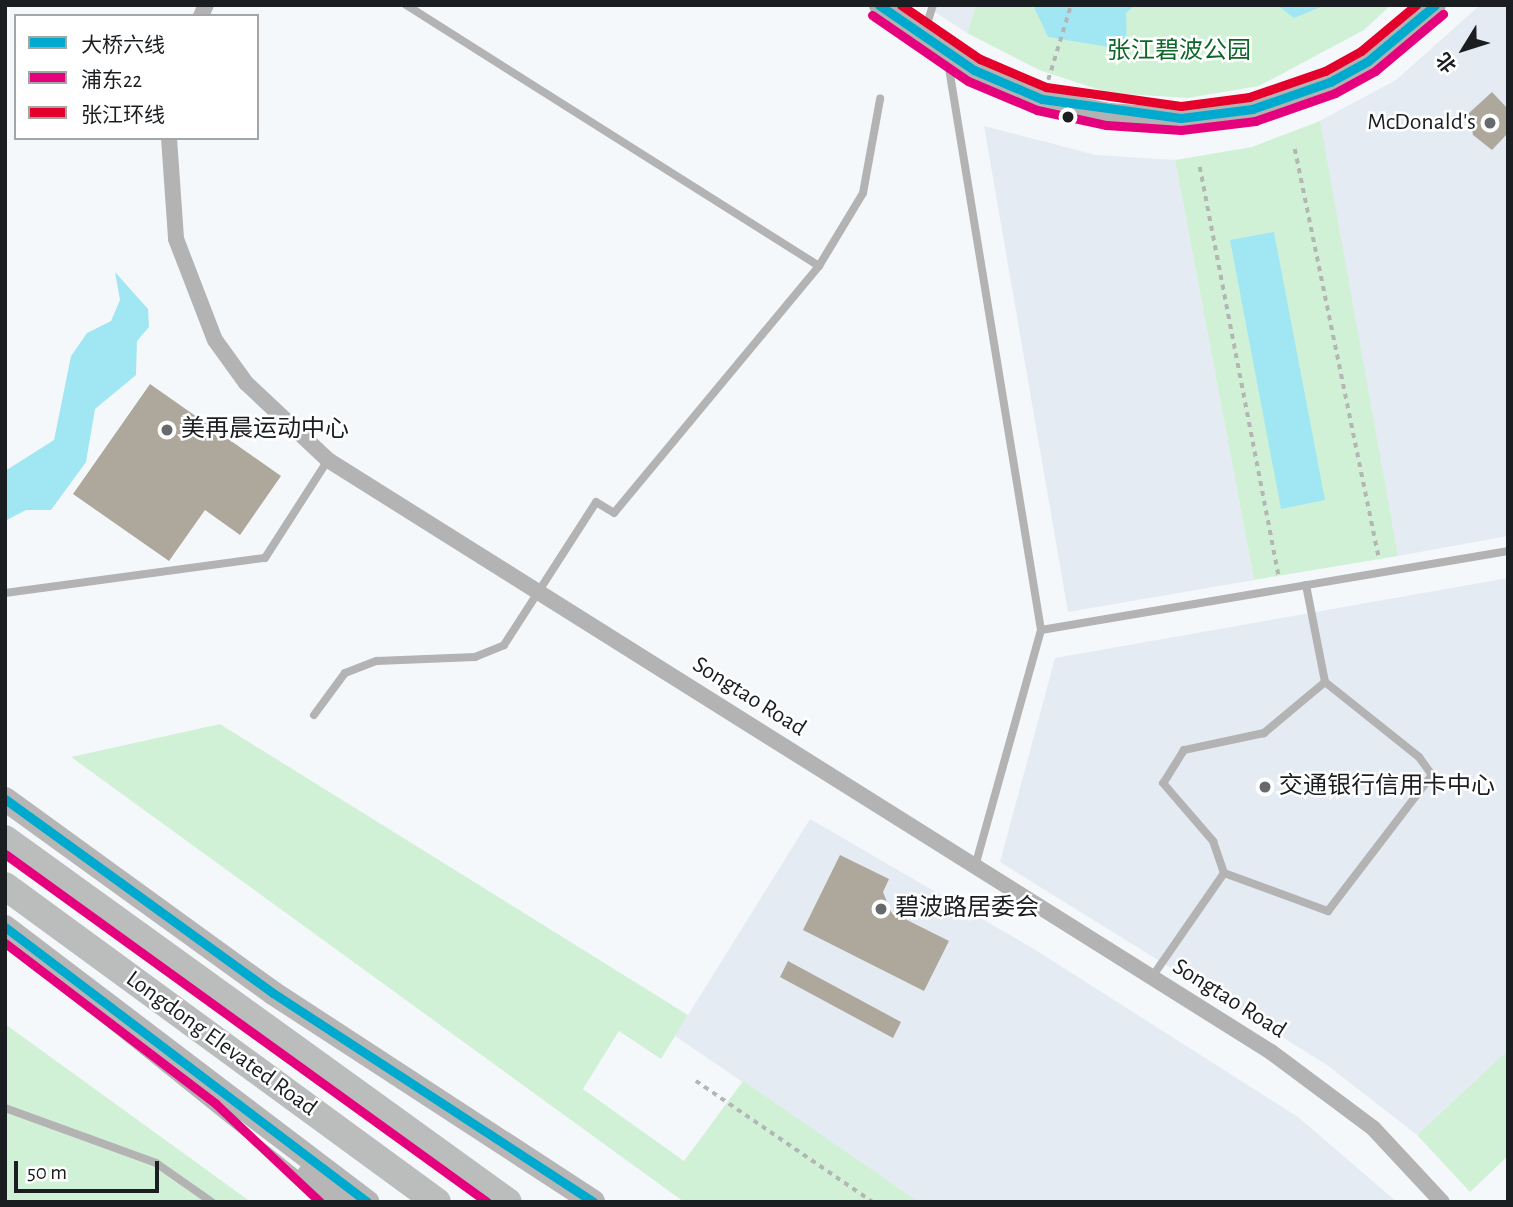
<!DOCTYPE html>
<meta charset="utf-8">
<style>
body{margin:0}
#map{position:relative;width:1513px;height:1207px;overflow:hidden;background:#f5f8fb;font-family:"Alegreya Sans","Noto Sans SC",sans-serif}
div>[style]{position:absolute}
.built>*{inset:0;background:#e4ebf3}
.green>*{inset:0;background:#d1f1d7}
.water>*{inset:0;background:#a1e7f3}
.building>*{inset:0;background:#aea89c}
.path>*{height:3.5px;margin-top:-1.75px;transform-origin:0;background:repeating-linear-gradient(90deg,#b4b5b5 0 5px,transparent 0 10px)}
.lane>*{height:8px;margin:-4px;padding:0 4px;transform-origin:4px;border-radius:4px;background:#b4b3b3}
.street>*{height:16px;margin:-8px;padding:0 8px;transform-origin:8px;border-radius:8px;background:#b4b3b3}
.secondary>*{height:21px;margin:-10.5px;padding:0 10.5px;transform-origin:10.5px;border-radius:10.5px;background:#b3b2b3}
.primary>*{height:24px;margin:-12px;padding:0 12px;transform-origin:12px;border-radius:12px;background:#b6b6b7}
.highway>*{height:28px;margin:-14px;padding:0 14px;transform-origin:14px;border-radius:14px;background:#bbbcbc}
.bus-1>*{height:9px;margin:-4.5px;padding:0 4.5px;transform-origin:4.5px;border-radius:4.5px;background:#00a9ce}
.bus-2>*{height:9px;margin:-4.5px;padding:0 4.5px;transform-origin:4.5px;border-radius:4.5px;background:#e5007d}
.bus-3>*{height:9px;margin:-4.5px;padding:0 4.5px;transform-origin:4.5px;border-radius:4.5px;background:#e4002b}
.dots>*{width:19px;height:19px;translate:-50% -50%;box-sizing:border-box;border:4px solid #fff;border-radius:50%}
span{translate:-50% -50%;white-space:nowrap;text-align:center;line-height:1.15;-webkit-text-stroke:5px #fff;paint-order:stroke}
.park-label{font-size:24px;color:#0d6728}
.poi-label{font-size:24px;color:#1b1e21}
.right{translate:-100% -50%;text-align:right}
.left{translate:0 -50%;text-align:left}
.street-label{font-size:24px;color:#1b1e21}
.frame{position:absolute;inset:0;border:7px solid #1b1e21;pointer-events:none}
.legend{position:absolute;left:14px;top:14px;width:245px;height:126px;box-sizing:border-box;background:#fff;border:2px solid #a4a5a6;margin:0;padding:9px 12px;list-style:none;font-size:21px;color:#1b1e21}
.legend li{display:flex;align-items:center;gap:14px;height:35px}
.legend b{width:35px;border:2px solid #a4a5a6}
.north{position:absolute;left:1429px;top:14px;width:70px;height:70px;-webkit-text-stroke:5px #fff;paint-order:stroke;rotate:232deg;font-size:19px;font-weight:700;line-height:28px;text-align:center;color:#1b1e21}
.north::after{content:'';display:block;margin:auto;width:24px;height:32px;background:#1b1e21;clip-path:polygon(50% 0,100% 100%,50% 72%,0 100%)}
.scale{position:absolute;left:14px;top:1161px;width:145px;height:32px;box-sizing:border-box;border:4px solid #1b1e21;border-top:0;padding-left:9px;font-size:21px;line-height:24px;white-space:nowrap;color:#1b1e21;-webkit-text-stroke:5px #fff;paint-order:stroke}
</style>
<div id="map">
<div class="built">
<i style="clip-path:polygon(924px 5px,976px 5px,967px 33px)"></i>
<i style="clip-path:polygon(1480px 5px,1508px 5px,1508px 536px,1398px 556px,1314px 124px,1396px 80px)"></i>
<i style="clip-path:polygon(984px 126px,1096px 155px,1175px 160px,1254px 580px,1068px 612px)"></i>
<i style="clip-path:polygon(1508px 578px,1508px 1050px,1417px 1135px,1327px 1065px,1000px 862px,1055px 658px)"></i>
<i style="clip-path:polygon(810px 819px,1034px 949px,1298px 1117px,1397px 1202px,919px 1202px,675px 1036px)"></i>
</div>
<div class="green">
<i style="clip-path:polygon(976px 5px,1391px 5px,1364px 30px,1259px 86px,1188px 98px,1109px 93px,1039px 70px,967px 33px)"></i>
<i style="clip-path:polygon(1320px 121px,1398px 556px,1254px 580px,1175px 160px,1252px 147px)"></i>
<i style="clip-path:polygon(220px 724px,688px 1015px,661px 1059px,619px 1031px,583px 1089px,684px 1161px,743px 1081px,919px 1202px,684px 1202px,71px 757px)"></i>
<i style="clip-path:polygon(5px 1024px,251px 1202px,5px 1202px)"></i>
<i style="clip-path:polygon(1508px 1050px,1508px 1156px,1470px 1192px,1417px 1135px)"></i>
</div>
<div class="water">
<i style="clip-path:polygon(1033px 5px,1135px 5px,1126px 13px,1127px 50px,1048px 37px)"></i>
<i style="clip-path:polygon(1277px 5px,1326px 5px,1294px 18px)"></i>
<i style="clip-path:polygon(1274px 232px,1325px 500px,1281px 509px,1230px 240px)"></i>
<i style="clip-path:polygon(115px 272px,148px 309px,149px 327px,137px 341px,136px 375px,95px 409px,86px 462px,51px 510px,26px 510px,5px 521px,5px 471px,54px 440px,71px 356px,87px 333px,111px 321px,120px 300px)"></i>
</div>
<div class="building">
<i style="clip-path:polygon(1492px 92px,1508px 109px,1508px 133px,1492px 150px,1473px 135px,1469px 113px)"></i>
<i style="clip-path:polygon(150px 384px,281px 476px,240px 535px,205px 510px,169px 561px,73px 494px)"></i>
<i style="clip-path:polygon(840px 855px,889px 879px,883px 892px,891px 912px,949px 941px,924px 991px,803px 930px)"></i>
<i style="clip-path:polygon(788px 961px,901px 1022px,893px 1038px,780px 977px)"></i>
</div>
<div class="path">
<i style="left:1048px;top:80px;width:78px;rotate:-73deg"></i>
<i style="left:1295px;top:149px;width:419px;rotate:78.4deg"></i>
<i style="left:1200px;top:167px;width:418px;rotate:79.1deg"></i>
<i style="left:696px;top:1081px;width:214px;rotate:34.4deg"></i>
</div>
<div class="lane">
<i style="left:924px;top:34px;width:30px;rotate:-73deg"></i>
<i style="left:947px;top:56px;width:582px;rotate:80.7deg"></i>
<i style="left:1041px;top:630px;width:245px;rotate:105.6deg"></i>
<i style="left:819px;top:266px;width:85px;rotate:-58.9deg"></i>
<i style="left:863px;top:193px;width:96px;rotate:-79.7deg"></i>
<i style="left:1306px;top:585px;width:99px;rotate:78.9deg"></i>
<i style="left:5px;top:593px;width:262px;rotate:-7.7deg"></i>
<i style="left:265px;top:558px;width:117px;rotate:-57.3deg"></i>
<i style="left:1041px;top:630px;width:474px;rotate:-9.6deg"></i>
<i style="left:314px;top:715px;width:52px;rotate:-53.6deg"></i>
<i style="left:345px;top:673px;width:34px;rotate:-21deg"></i>
<i style="left:377px;top:661px;width:98px;rotate:-2.3deg"></i>
<i style="left:475px;top:657px;width:31px;rotate:-22deg"></i>
<i style="left:504px;top:645px;width:170px;rotate:-57.2deg"></i>
<i style="left:596px;top:502px;width:21px;rotate:31deg"></i>
<i style="left:614px;top:513px;width:321px;rotate:-50.3deg"></i>
<i style="left:819px;top:266px;width:489px;rotate:-147.7deg"></i>
<i style="left:1152px;top:977px;width:126px;rotate:-55.3deg"></i>
<i style="left:1224px;top:873px;width:111px;rotate:20.1deg"></i>
<i style="left:1328px;top:911px;width:171px;rotate:-52.6deg"></i>
<i style="left:1432px;top:775px;width:22px;rotate:-126deg"></i>
<i style="left:1419px;top:757px;width:120px;rotate:-141.4deg"></i>
<i style="left:1325px;top:682px;width:80px;rotate:140.1deg"></i>
<i style="left:1264px;top:733px;width:82px;rotate:168deg"></i>
<i style="left:1184px;top:750px;width:39px;rotate:122deg"></i>
<i style="left:1163px;top:783px;width:77px;rotate:49.2deg"></i>
<i style="left:1213px;top:841px;width:34px;rotate:71deg"></i>
<i style="left:69px;top:991px;width:302px;rotate:38.8deg"></i>
<i style="left:5px;top:1108px;width:161px;rotate:20deg"></i>
<i style="left:156px;top:1163px;width:68px;rotate:34.9deg"></i>
</div>
<div class="street">
<i style="left:201px;top:16px;width:12px;rotate:-66deg"></i>
<i style="left:169px;top:138px;width:101px;rotate:86deg"></i>
<i style="left:176px;top:239px;width:108px;rotate:68.9deg"></i>
<i style="left:215px;top:340px;width:53px;rotate:54.2deg"></i>
<i style="left:246px;top:383px;width:112px;rotate:43.2deg"></i>
<i style="left:328px;top:460px;width:1113px;rotate:32.12deg"></i>
<i style="left:1271px;top:1052px;width:127px;rotate:36.7deg"></i>
<i style="left:1373px;top:1128px;width:101px;rotate:47deg"></i>
</div>
<div class="secondary">
<i style="left:879px;top:5px;width:115px;rotate:34.4deg"></i>
<i style="left:974px;top:70px;width:74px;rotate:23.1deg"></i>
<i style="left:1042px;top:99px;width:68px;rotate:11.8deg"></i>
<i style="left:1109px;top:113px;width:72px;rotate:4deg"></i>
<i style="left:1181px;top:118px;width:72px;rotate:-7.2deg"></i>
<i style="left:1252px;top:109px;width:83px;rotate:-19.1deg"></i>
<i style="left:1330px;top:82px;width:43px;rotate:-28.9deg"></i>
<i style="left:1368px;top:61px;width:87px;rotate:-39.9deg"></i>
</div>
<div class="primary">
<i style="left:5px;top:799px;width:331px;rotate:35.9deg"></i>
<i style="left:273px;top:993px;width:382px;rotate:33.1deg"></i>
<i style="left:5px;top:927px;width:455px;rotate:37.2deg"></i>
<i style="left:309px;top:1175px;width:40px;rotate:43deg"></i>
</div>
<div class="highway">
<i style="left:5px;top:839px;width:620px;rotate:35.82deg"></i>
<i style="left:5px;top:886px;width:535px;rotate:36.18deg"></i>
</div>
<div class="bus-1">
<i style="left:879px;top:5px;width:115px;rotate:34.4deg"></i>
<i style="left:974px;top:70px;width:74px;rotate:23.1deg"></i>
<i style="left:1042px;top:99px;width:140px;rotate:7.8deg"></i>
<i style="left:1181px;top:118px;width:72px;rotate:-7.2deg"></i>
<i style="left:1252px;top:109px;width:83px;rotate:-19.1deg"></i>
<i style="left:1330px;top:82px;width:43px;rotate:-28.9deg"></i>
<i style="left:1368px;top:61px;width:87px;rotate:-39.9deg"></i>
<i style="left:5px;top:799px;width:331px;rotate:35.9deg"></i>
<i style="left:273px;top:993px;width:382px;rotate:33.1deg"></i>
<i style="left:5px;top:927px;width:455px;rotate:37.2deg"></i>
</div>
<div class="bus-2">
<i style="left:872px;top:15px;width:116px;rotate:34.5deg"></i>
<i style="left:968px;top:81px;width:75px;rotate:22.8deg"></i>
<i style="left:1037px;top:110px;width:71px;rotate:12.3deg"></i>
<i style="left:1106px;top:125px;width:75px;rotate:3.8deg"></i>
<i style="left:1181px;top:130px;width:75px;rotate:-6.9deg"></i>
<i style="left:1255px;top:121px;width:85px;rotate:-19.3deg"></i>
<i style="left:1335px;top:93px;width:46px;rotate:-28.8deg"></i>
<i style="left:1375px;top:71px;width:89px;rotate:-40deg"></i>
<i style="left:5px;top:854px;width:594px;rotate:35.83deg"></i>
<i style="left:5px;top:943px;width:265px;rotate:37.3deg"></i>
<i style="left:216px;top:1104px;width:143px;rotate:43.3deg"></i>
</div>
<div class="bus-3">
<i style="left:901px;top:5px;width:96px;rotate:34.4deg"></i>
<i style="left:980px;top:59px;width:72px;rotate:23deg"></i>
<i style="left:1046px;top:87px;width:136px;rotate:8deg"></i>
<i style="left:1181px;top:106px;width:69px;rotate:-7.5deg"></i>
<i style="left:1249px;top:97px;width:80px;rotate:-18.9deg"></i>
<i style="left:1325px;top:71px;width:41px;rotate:-29.1deg"></i>
<i style="left:1361px;top:51px;width:72px;rotate:-39.9deg"></i>
</div>
<div class="dots">
<i style="left:1068px;top:117px;background:#1b1e21"></i>
<i style="left:1490px;top:123px;background:#676a6d"></i>
<i style="left:167px;top:430px;background:#676a6d"></i>
<i style="left:1265px;top:787px;background:#676a6d"></i>
<i style="left:881px;top:909px;background:#676a6d"></i>
</div>
<div class="park-label">
<span style="left:1179px;top:52px">张江碧波公园</span>
</div>
<div class="poi-label">
<span class="right" style="left:1476px;top:123px">McDonald's</span>
<span class="left" style="left:181px;top:430px">美再晨运动中心</span>
<span class="left" style="left:1279px;top:787px">交通银行信用卡中心</span>
<span class="left" style="left:895px;top:909px">碧波路居委会</span>
</div>
<div class="street-label">
<span style="left:749px;top:697px;rotate:32deg">Songtao Road</span>
<span style="left:1229px;top:999px;rotate:32deg">Songtao Road</span>
<span style="left:221px;top:1044px;rotate:36deg">Longdong Elevated Road</span>
</div>
<div class="frame"></div>
<ul class="legend">
<li><b style="height:9px;background:#00a9ce"></b>大桥六线</li>
<li><b style="height:9px;background:#e5007d"></b>浦东22</li>
<li><b style="height:9px;background:#e4002b"></b>张江环线</li>
</ul>
<div class="north">北</div>
<div class="scale">50 m</div>
</div>
